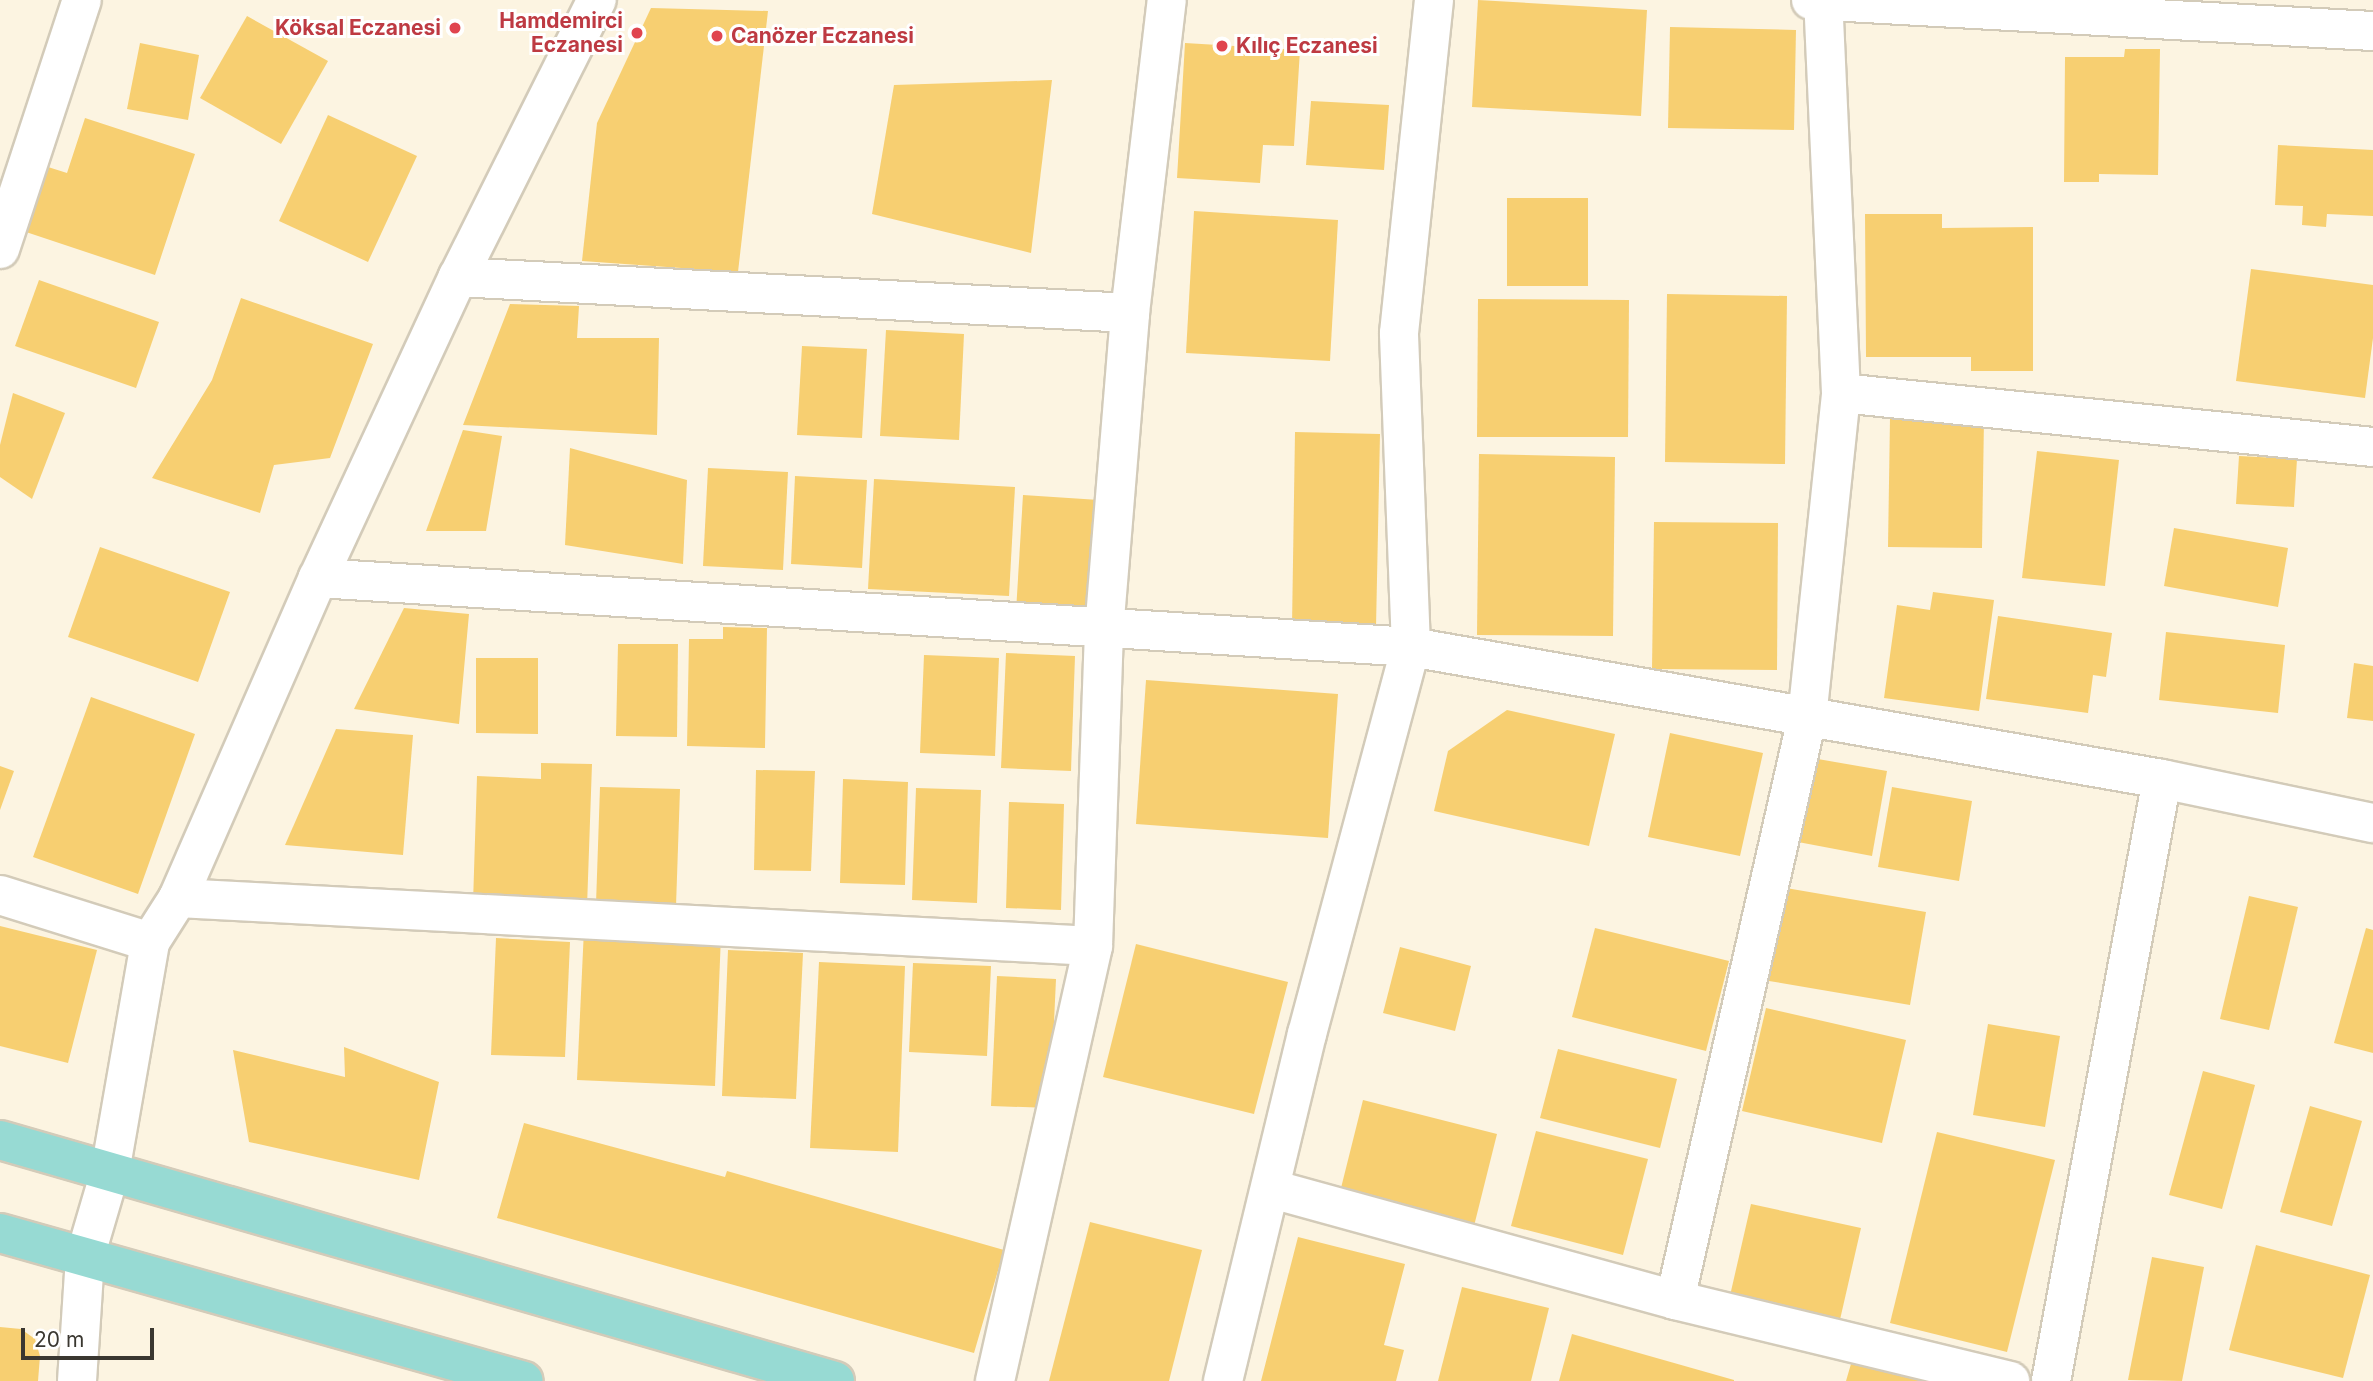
<!DOCTYPE html>
<meta charset="utf-8">
<style>
body{margin:0}
#map{position:relative;width:2373px;height:1381px;overflow:hidden;background:#fcf4e1;font-family:Inter,sans-serif}
div>[style]{position:absolute}
.building>*{inset:0;background:#f7cf71}
.roads{filter:drop-shadow(2px 0 #d3cbb9) drop-shadow(-2px 0 #d3cbb9) drop-shadow(0 2px #d3cbb9) drop-shadow(0 -2px #d3cbb9)}
.minor>*{height:38px;margin:-19px;padding:0 19px;transform-origin:19px;border-radius:19px;background:#fff}
.major>*{height:38px;margin:-19px;padding:0 19px;transform-origin:19px;border-radius:19px;background:#97dad3}
.dots>*{width:19px;height:19px;translate:-50% -50%;box-sizing:border-box;border:4px solid #fff;border-radius:50%}
span{translate:-50% -50%;white-space:nowrap;text-align:center;line-height:1.15;-webkit-text-stroke:6px #fff;paint-order:stroke}
.health-label{font-size:21px;color:#be3a42;font-weight:700}
.right{translate:-100% -50%;text-align:right}
.left{translate:0 -50%;text-align:left}
.scale{position:absolute;left:21px;top:1328px;width:133px;height:32px;box-sizing:border-box;border:4px solid #3a3730;border-top:0;padding-left:9px;font-size:21px;line-height:24px;white-space:nowrap;color:#3a3730;-webkit-text-stroke:5px #fff;paint-order:stroke}
</style>
<div id="map">
<div class="building">
<i style="clip-path:polygon(1478px 0,1647px 10px,1641px 116px,1472px 107px)"></i>
<i style="clip-path:polygon(651px 8px,768px 11px,738px 272px,582px 261px,597px 123px)"></i>
<i style="clip-path:polygon(247px 16px,328px 61px,281px 144px,200px 98px)"></i>
<i style="clip-path:polygon(1670px 27px,1796px 30px,1794px 130px,1668px 128px)"></i>
<i style="clip-path:polygon(140px 43px,199px 55px,188px 120px,127px 109px)"></i>
<i style="clip-path:polygon(1185px 43px,1300px 50px,1294px 146px,1263px 145px,1260px 183px,1177px 178px)"></i>
<i style="clip-path:polygon(2125px 49px,2160px 49px,2158px 175px,2099px 174px,2099px 182px,2064px 182px,2065px 57px,2124px 57px)"></i>
<i style="clip-path:polygon(1052px 80px,1031px 253px,872px 214px,894px 85px)"></i>
<i style="clip-path:polygon(1311px 101px,1389px 105px,1384px 170px,1306px 165px)"></i>
<i style="clip-path:polygon(328px 115px,417px 156px,368px 262px,279px 221px)"></i>
<i style="clip-path:polygon(85px 118px,195px 154px,155px 275px,26px 232px,48px 167px,67px 173px)"></i>
<i style="clip-path:polygon(2278px 145px,2373px 150px,2373px 216px,2327px 214px,2326px 227px,2302px 225px,2303px 206px,2275px 205px)"></i>
<i style="clip-path:polygon(1507px 198px,1588px 198px,1588px 286px,1507px 286px)"></i>
<i style="clip-path:polygon(1194px 211px,1338px 220px,1330px 361px,1186px 353px)"></i>
<i style="clip-path:polygon(1865px 214px,1942px 214px,1942px 228px,2033px 227px,2033px 371px,1971px 371px,1971px 357px,1866px 357px)"></i>
<i style="clip-path:polygon(2251px 269px,2373px 285px,2373px 338px,2365px 398px,2236px 381px)"></i>
<i style="clip-path:polygon(39px 280px,159px 322px,136px 388px,15px 346px)"></i>
<i style="clip-path:polygon(1667px 294px,1787px 296px,1785px 464px,1665px 462px)"></i>
<i style="clip-path:polygon(241px 298px,373px 344px,330px 458px,274px 465px,260px 513px,152px 478px,212px 380px)"></i>
<i style="clip-path:polygon(1478px 299px,1629px 300px,1628px 437px,1477px 437px)"></i>
<i style="clip-path:polygon(510px 304px,579px 306px,577px 338px,659px 338px,657px 435px,463px 425px)"></i>
<i style="clip-path:polygon(886px 330px,964px 334px,959px 440px,880px 436px)"></i>
<i style="clip-path:polygon(802px 346px,867px 349px,862px 438px,797px 435px)"></i>
<i style="clip-path:polygon(13px 393px,65px 413px,32px 499px,0 477px,0 445px)"></i>
<i style="clip-path:polygon(1890px 418px,1984px 418px,1982px 548px,1888px 547px)"></i>
<i style="clip-path:polygon(463px 430px,502px 436px,486px 531px,426px 531px)"></i>
<i style="clip-path:polygon(1295px 432px,1380px 434px,1376px 628px,1292px 626px)"></i>
<i style="clip-path:polygon(570px 448px,687px 480px,683px 564px,565px 545px)"></i>
<i style="clip-path:polygon(2037px 451px,2119px 460px,2105px 586px,2022px 578px)"></i>
<i style="clip-path:polygon(1479px 454px,1615px 457px,1613px 636px,1477px 635px)"></i>
<i style="clip-path:polygon(2239px 456px,2297px 459px,2294px 507px,2236px 504px)"></i>
<i style="clip-path:polygon(708px 468px,788px 472px,783px 570px,703px 566px)"></i>
<i style="clip-path:polygon(795px 476px,867px 480px,862px 568px,791px 564px)"></i>
<i style="clip-path:polygon(874px 479px,1015px 487px,1009px 596px,868px 589px)"></i>
<i style="clip-path:polygon(1023px 495px,1099px 500px,1092px 616px,1016px 612px)"></i>
<i style="clip-path:polygon(1654px 522px,1778px 523px,1777px 670px,1652px 669px)"></i>
<i style="clip-path:polygon(2174px 528px,2288px 548px,2278px 607px,2164px 586px)"></i>
<i style="clip-path:polygon(100px 547px,230px 592px,198px 682px,68px 637px)"></i>
<i style="clip-path:polygon(1933px 592px,1994px 600px,1979px 711px,1884px 698px,1897px 605px,1930px 610px)"></i>
<i style="clip-path:polygon(404px 608px,469px 614px,459px 724px,354px 709px)"></i>
<i style="clip-path:polygon(1998px 616px,2112px 633px,2106px 677px,2093px 675px,2088px 713px,1986px 699px)"></i>
<i style="clip-path:polygon(723px 627px,767px 628px,765px 748px,687px 746px,689px 639px,723px 639px)"></i>
<i style="clip-path:polygon(2166px 632px,2285px 645px,2278px 713px,2159px 700px)"></i>
<i style="clip-path:polygon(618px 644px,678px 644px,677px 737px,616px 736px)"></i>
<i style="clip-path:polygon(1006px 653px,1075px 656px,1071px 771px,1001px 768px)"></i>
<i style="clip-path:polygon(924px 655px,999px 658px,995px 756px,920px 753px)"></i>
<i style="clip-path:polygon(476px 658px,538px 658px,538px 734px,476px 733px)"></i>
<i style="clip-path:polygon(2354px 663px,2373px 666px,2373px 721px,2347px 718px)"></i>
<i style="clip-path:polygon(1146px 680px,1338px 694px,1328px 838px,1136px 824px)"></i>
<i style="clip-path:polygon(91px 697px,195px 734px,138px 894px,33px 857px)"></i>
<i style="clip-path:polygon(1507px 710px,1615px 734px,1589px 846px,1434px 811px,1448px 751px)"></i>
<i style="clip-path:polygon(336px 729px,413px 735px,403px 855px,285px 845px)"></i>
<i style="clip-path:polygon(1670px 733px,1763px 753px,1740px 856px,1648px 837px)"></i>
<i style="clip-path:polygon(1812px 758px,1887px 771px,1872px 856px,1798px 842px)"></i>
<i style="clip-path:polygon(541px 763px,592px 764px,587px 907px,473px 903px,477px 776px,541px 779px)"></i>
<i style="clip-path:polygon(0 766px,14px 771px,0 810px)"></i>
<i style="clip-path:polygon(756px 770px,815px 771px,811px 871px,754px 870px)"></i>
<i style="clip-path:polygon(843px 779px,908px 782px,905px 885px,840px 883px)"></i>
<i style="clip-path:polygon(600px 787px,680px 789px,676px 906px,596px 904px)"></i>
<i style="clip-path:polygon(1892px 787px,1972px 801px,1959px 881px,1878px 867px)"></i>
<i style="clip-path:polygon(916px 788px,981px 790px,977px 903px,912px 900px)"></i>
<i style="clip-path:polygon(1009px 802px,1064px 804px,1061px 910px,1006px 908px)"></i>
<i style="clip-path:polygon(1786px 888px,1926px 912px,1910px 1005px,1769px 981px)"></i>
<i style="clip-path:polygon(2249px 896px,2298px 907px,2269px 1030px,2220px 1019px)"></i>
<i style="clip-path:polygon(0 926px,97px 950px,68px 1063px,0 1046px)"></i>
<i style="clip-path:polygon(1595px 928px,1729px 961px,1706px 1051px,1572px 1017px)"></i>
<i style="clip-path:polygon(2366px 928px,2373px 930px,2373px 1053px,2334px 1043px)"></i>
<i style="clip-path:polygon(584px 929px,721px 935px,715px 1086px,577px 1080px)"></i>
<i style="clip-path:polygon(496px 938px,570px 942px,565px 1057px,491px 1055px)"></i>
<i style="clip-path:polygon(1136px 944px,1288px 982px,1254px 1114px,1103px 1077px)"></i>
<i style="clip-path:polygon(1400px 947px,1471px 966px,1455px 1031px,1383px 1013px)"></i>
<i style="clip-path:polygon(728px 950px,803px 953px,796px 1099px,722px 1096px)"></i>
<i style="clip-path:polygon(819px 962px,905px 966px,898px 1152px,810px 1148px)"></i>
<i style="clip-path:polygon(913px 963px,991px 966px,987px 1056px,909px 1052px)"></i>
<i style="clip-path:polygon(997px 976px,1056px 979px,1050px 1108px,991px 1106px)"></i>
<i style="clip-path:polygon(1766px 1008px,1906px 1040px,1882px 1143px,1742px 1111px)"></i>
<i style="clip-path:polygon(1988px 1024px,2060px 1036px,2045px 1127px,1973px 1115px)"></i>
<i style="clip-path:polygon(344px 1047px,439px 1082px,419px 1180px,249px 1142px,233px 1050px,345px 1077px)"></i>
<i style="clip-path:polygon(1558px 1049px,1677px 1079px,1660px 1148px,1540px 1118px)"></i>
<i style="clip-path:polygon(2203px 1071px,2255px 1085px,2222px 1209px,2169px 1195px)"></i>
<i style="clip-path:polygon(1363px 1100px,1497px 1134px,1473px 1230px,1339px 1196px)"></i>
<i style="clip-path:polygon(2310px 1106px,2362px 1121px,2332px 1226px,2280px 1212px)"></i>
<i style="clip-path:polygon(524px 1123px,725px 1177px,727px 1171px,1004px 1250px,974px 1353px,497px 1218px)"></i>
<i style="clip-path:polygon(1536px 1131px,1648px 1159px,1623px 1255px,1511px 1226px)"></i>
<i style="clip-path:polygon(1937px 1132px,2055px 1160px,2007px 1352px,1890px 1323px)"></i>
<i style="clip-path:polygon(1751px 1204px,1861px 1228px,1839px 1324px,1729px 1300px)"></i>
<i style="clip-path:polygon(1090px 1222px,1202px 1250px,1169px 1381px,1049px 1381px)"></i>
<i style="clip-path:polygon(1298px 1237px,1405px 1264px,1384px 1345px,1404px 1350px,1396px 1381px,1261px 1381px)"></i>
<i style="clip-path:polygon(2256px 1245px,2370px 1275px,2343px 1378px,2229px 1350px)"></i>
<i style="clip-path:polygon(2152px 1257px,2204px 1267px,2182px 1381px,2128px 1380px)"></i>
<i style="clip-path:polygon(1462px 1287px,1549px 1308px,1531px 1381px,1438px 1381px)"></i>
<i style="clip-path:polygon(0 1327px,21px 1329px,35px 1339px,40px 1356px,38px 1381px,0 1381px)"></i>
<i style="clip-path:polygon(1572px 1334px,1734px 1380px,1734px 1381px,1559px 1381px)"></i>
<i style="clip-path:polygon(1853px 1357px,1934px 1381px,1846px 1381px)"></i>
</div>
<div class="roads">
<div class="minor">
<i style="left:1811px;top:0;width:563px;rotate:3.16deg"></i>
<i style="left:0;top:249px;width:262px;rotate:-71.8deg"></i>
<i style="left:458px;top:277px;width:673px;rotate:3.07deg"></i>
<i style="left:1841px;top:393px;width:535px;rotate:5.8deg"></i>
<i style="left:318px;top:578px;width:1095px;rotate:3.61deg"></i>
<i style="left:1411px;top:647px;width:763px;rotate:9.97deg"></i>
<i style="left:2162px;top:779px;width:216px;rotate:11.8deg"></i>
<i style="left:0;top:895px;width:157px;rotate:17.4deg"></i>
<i style="left:178px;top:898px;width:916px;rotate:3deg"></i>
<i style="left:1272px;top:1189px;width:418px;rotate:15.4deg"></i>
<i style="left:1675px;top:1300px;width:345px;rotate:13.6deg"></i>
<i style="left:1675px;top:1300px;width:597px;rotate:-77.22deg"></i>
<i style="left:1807px;top:718px;width:327px;rotate:-84deg"></i>
<i style="left:1841px;top:393px;width:393px;rotate:-92.6deg"></i>
<i style="left:77px;top:1381px;width:124px;rotate:-86.3deg"></i>
<i style="left:85px;top:1257px;width:89px;rotate:-73.6deg"></i>
<i style="left:110px;top:1172px;width:233px;rotate:-80.1deg"></i>
<i style="left:150px;top:942px;width:52px;rotate:-57.5deg"></i>
<i style="left:178px;top:898px;width:349px;rotate:-66.4deg"></i>
<i style="left:318px;top:578px;width:332px;rotate:-65.1deg"></i>
<i style="left:458px;top:277px;width:310px;rotate:-63.4deg"></i>
<i style="left:995px;top:1381px;width:446px;rotate:-77.3deg"></i>
<i style="left:1093px;top:946px;width:315px;rotate:-88deg"></i>
<i style="left:1104px;top:631px;width:319px;rotate:-85.3deg"></i>
<i style="left:1130px;top:313px;width:315px;rotate:-83.3deg"></i>
<i style="left:1223px;top:1381px;width:357px;rotate:-76.4deg"></i>
<i style="left:1307px;top:1034px;width:401px;rotate:-75deg"></i>
<i style="left:1411px;top:647px;width:314px;rotate:-92.2deg"></i>
<i style="left:1399px;top:333px;width:335px;rotate:-84deg"></i>
<i style="left:2051px;top:1381px;width:612px;rotate:-79.55deg"></i>
</div>
<div class="major">
<i style="left:0;top:1140px;width:869px;rotate:16.1deg"></i>
<i style="left:0;top:1233px;width:544px;rotate:15.77deg"></i>
</div>
</div>
<div class="dots">
<i style="left:455px;top:28px;background:#e0444e"></i>
<i style="left:637px;top:33px;background:#e0444e"></i>
<i style="left:717px;top:36px;background:#e0444e"></i>
<i style="left:1222px;top:46px;background:#e0444e"></i>
</div>
<div class="health-label">
<span class="right" style="left:623px;top:33px">Hamdemirci<br>Eczanesi</span>
<span class="right" style="left:441px;top:28px">Köksal Eczanesi</span>
<span class="left" style="left:731px;top:36px">Canözer Eczanesi</span>
<span class="left" style="left:1236px;top:46px">Kılıç Eczanesi</span>
</div>
<div class="scale">20 m</div>
</div>
